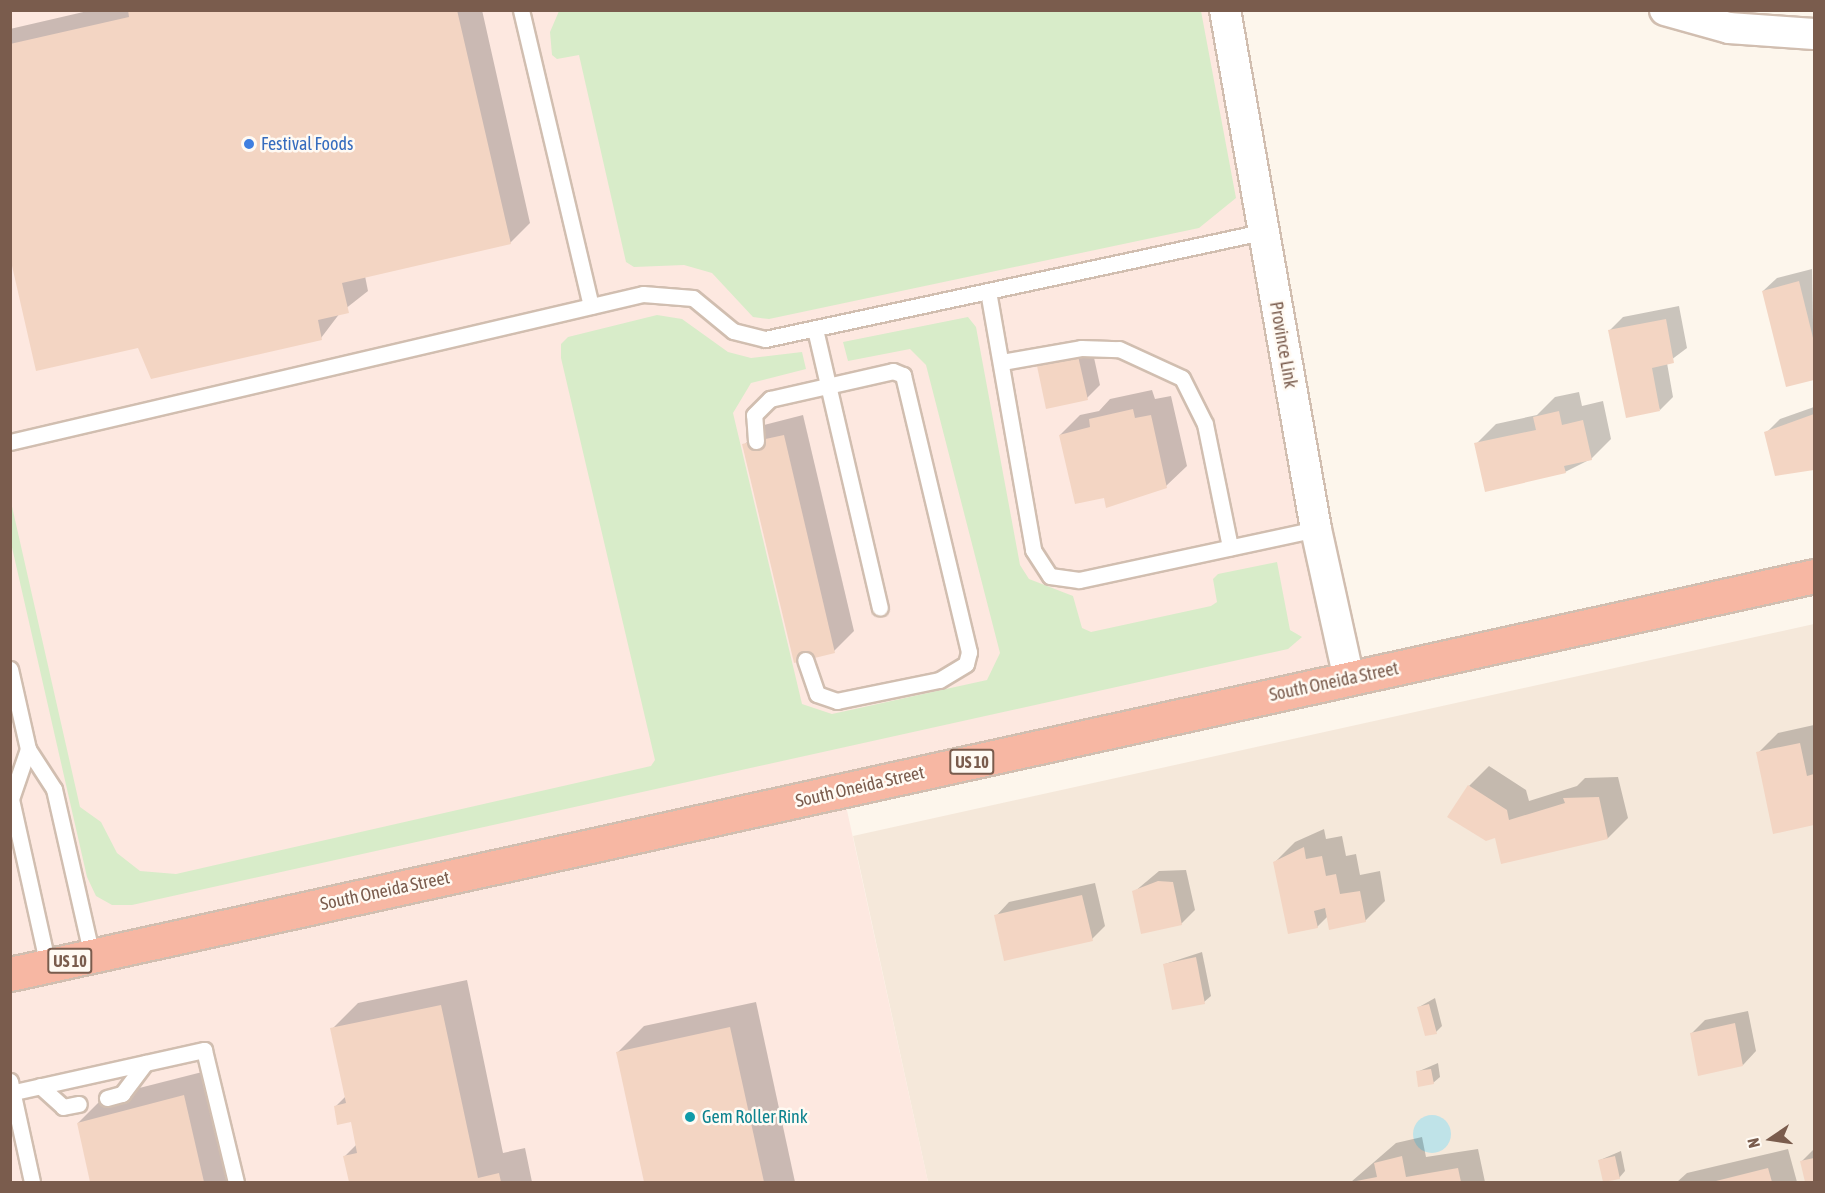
<!DOCTYPE html>
<style>
body{margin:0}
#map{position:relative;width:1825px;height:1193px;overflow:hidden;background:#fdf6ec;font-family:"Asap Condensed",sans-serif}
div>[style]{position:absolute}
.residential>*{inset:0;background:#f5e8da}
.commercial>*{inset:0;background:#fde8e0}
.green>*{inset:0;background:#d8ecc9}
.water>*{inset:0;background:#bfe3e8}
.round{border-radius:50%}
.shadow>*{inset:0;background:#0003}
.building>*{inset:0;background:#f3d5c3}
.roads{filter:drop-shadow(2px 0 #d1beb0) drop-shadow(-2px 0 #d1beb0) drop-shadow(0 2px #d1beb0) drop-shadow(0 -2px #d1beb0)}
.lane>*{height:15px;margin:-7.5px;padding:0 7.5px;transform-origin:7.5px;border-radius:7.5px;background:#fff}
.street>*{height:30px;margin:-15px;padding:0 15px;transform-origin:15px;border-radius:15px;background:#fff}
.highway>*{height:33px;margin:-16.5px;padding:0 16.5px;transform-origin:16.5px;border-radius:16.5px;background:#f7b7a3}
.dots>*{width:16px;height:16px;translate:-50% -50%;box-sizing:border-box;border:3px solid #fffaf3;border-radius:50%}
span{translate:-50% -50%;white-space:nowrap;text-align:center;line-height:1.15;-webkit-text-stroke:5px #fffaf3;paint-order:stroke}
.shield-label span{padding:2px 4px;background:#fffaf3;border:2px solid;border-radius:4px;-webkit-text-stroke-width:0}
.shield-label{font-size:16px;color:#7a5c4d;font-weight:700}
.shop-label{font-size:18px;color:#366cbe}
.left{translate:0 -50%;text-align:left}
.street-label{font-size:18px;color:#7a5c4d}
.culture-label{font-size:18px;color:#0d838f}
.frame{position:absolute;inset:0;border:12px solid #7a5c4d;pointer-events:none}
.north{position:absolute;left:1741px;top:1109px;width:60px;height:60px;-webkit-text-stroke:4px #fffaf3;paint-order:stroke;rotate:257deg;font-size:16px;font-weight:700;line-height:24px;text-align:center;color:#7a5c4d}
.north::after{content:'';display:block;margin:auto;width:21px;height:27px;background:#7a5c4d;clip-path:polygon(50% 0,100% 100%,50% 72%,0 100%)}
</style>
<div id="map">
<div class="residential">
<i style="clip-path:polygon(1814px 624px,1814px 1182px,928px 1182px,853px 836px)"></i>
</div>
<div class="commercial">
<i style="clip-path:polygon(10px 11px,1225px 11px,1349px 679px,843px 792px,928px 1182px,11px 1182px)"></i>
</div>
<div class="green">
<i style="clip-path:polygon(559px 11px,1201px 11px,1236px 198px,1199px 228px,769px 319px,753px 317px,712px 273px,684px 265px,634px 267px,626px 262px,579px 55px,557px 59px,552px 55px,550px 32px)"></i>
<i style="clip-path:polygon(657px 315px,682px 319px,728px 352px,751px 358px,802px 352px,806px 369px,751px 383px,733px 413px,802px 704px,832px 714px,987px 680px,1000px 653px,926px 365px,910px 349px,848px 361px,843px 342px,968px 317px,976px 327px,1020px 565px,1029px 579px,1073px 596px,1082px 628px,1091px 632px,1211px 606px,1217px 602px,1213px 579px,1218px 574px,1277px 562px,1290px 630px,1302px 637px,1288px 649px,132px 905px,112px 905px,96px 896px,87px 877px,11px 543px,11px 502px,80px 807px,101px 822px,117px 853px,140px 871px,176px 874px,651px 766px,655px 760px,561px 358px,561px 344px,568px 337px)"></i>
</div>
<div class="water">
<i class="round" style="left:1413px;top:1115px;width:38px;height:38px"></i>
</div>
<div class="shadow">
<i style="clip-path:polygon(92px 10px,482px 10px,530px 223px,510px 243px,365px 276px,368px 291px,340px 313px,321px 338px,139px 346px,10px 250px,10px 29px)"></i>
<i style="clip-path:polygon(1812px 269px,1814px 378px,1787px 385px,1763px 291px,1777px 278px)"></i>
<i style="clip-path:polygon(1679px 306px,1687px 348px,1667px 363px,1673px 397px,1660px 410px,1610px 330px,1623px 317px)"></i>
<i style="clip-path:polygon(1091px 344px,1100px 385px,1087px 398px,1038px 366px,1052px 353px)"></i>
<i style="clip-path:polygon(1152px 390px,1155px 399px,1171px 396px,1187px 466px,1166px 486px,1105px 496px,1060px 435px,1080px 415px,1099px 411px,1110px 399px)"></i>
<i style="clip-path:polygon(1579px 392px,1582px 406px,1603px 401px,1611px 439px,1591px 459px,1565px 472px,1476px 444px,1496px 424px,1537px 415px,1555px 397px)"></i>
<i style="clip-path:polygon(1814px 407px,1814px 468px,1776px 474px,1766px 433px,1780px 419px)"></i>
<i style="clip-path:polygon(803px 415px,854px 631px,834px 651px,744px 445px,764px 425px)"></i>
<i style="clip-path:polygon(1814px 725px,1814px 824px,1774px 832px,1758px 753px,1778px 733px)"></i>
<i style="clip-path:polygon(1489px 766px,1526px 790px,1529px 801px,1577px 786px,1585px 778px,1618px 777px,1628px 818px,1608px 838px,1497px 837px,1469px 786px)"></i>
<i style="clip-path:polygon(1324px 829px,1326px 839px,1342px 836px,1346px 856px,1356px 854px,1360px 875px,1380px 871px,1385px 901px,1365px 921px,1328px 916px,1317px 927px,1275px 862px,1295px 842px)"></i>
<i style="clip-path:polygon(1186px 870px,1195px 910px,1181px 924px,1134px 892px,1159px 871px)"></i>
<i style="clip-path:polygon(1095px 883px,1105px 926px,1092px 939px,996px 916px,1009px 902px)"></i>
<i style="clip-path:polygon(1202px 952px,1211px 996px,1204px 1002px,1165px 964px)"></i>
<i style="clip-path:polygon(467px 980px,503px 1153px,525px 1148px,532px 1182px,351px 1182px,345px 1156px,357px 1144px,352px 1120px,335px 1107px,346px 1096px,332px 1029px,358px 1003px)"></i>
<i style="clip-path:polygon(1435px 998px,1442px 1026px,1436px 1032px,1419px 1007px)"></i>
<i style="clip-path:polygon(756px 1002px,795px 1182px,646px 1182px,618px 1052px,644px 1026px)"></i>
<i style="clip-path:polygon(1748px 1011px,1756px 1051px,1743px 1065px,1691px 1034px,1705px 1020px)"></i>
<i style="clip-path:polygon(1438px 1063px,1440px 1077px,1433px 1083px,1417px 1072px)"></i>
<i style="clip-path:polygon(210px 1070px,235px 1182px,91px 1182px,78px 1123px,104px 1097px)"></i>
<i style="clip-path:polygon(1422px 1137px,1426px 1157px,1478px 1149px,1485px 1182px,1351px 1182px,1396px 1143px)"></i>
<i style="clip-path:polygon(1788px 1149px,1797px 1182px,1677px 1182px,1687px 1173px)"></i>
<i style="clip-path:polygon(1814px 1149px,1814px 1182px,1807px 1182px,1802px 1161px)"></i>
<i style="clip-path:polygon(1621px 1151px,1625px 1171px,1619px 1178px,1600px 1160px)"></i>
</div>
<div class="building">
<i style="clip-path:polygon(128px 10px,457px 10px,511px 244px,342px 283px,349px 313px,318px 320px,322px 340px,151px 379px,138px 348px,36px 371px,10px 257px,10px 44px,129px 17px)"></i>
<i style="clip-path:polygon(1799px 281px,1814px 342px,1814px 380px,1786px 387px,1762px 291px)"></i>
<i style="clip-path:polygon(1666px 319px,1674px 363px,1652px 368px,1660px 411px,1626px 418px,1608px 330px)"></i>
<i style="clip-path:polygon(1078px 356px,1088px 400px,1046px 409px,1037px 366px)"></i>
<i style="clip-path:polygon(1133px 409px,1135px 418px,1151px 415px,1167px 488px,1106px 508px,1104px 498px,1075px 504px,1059px 435px,1090px 427px,1089px 419px)"></i>
<i style="clip-path:polygon(1559px 411px,1562px 425px,1583px 420px,1592px 460px,1564px 466px,1566px 473px,1485px 492px,1474px 443px,1536px 430px,1533px 417px)"></i>
<i style="clip-path:polygon(1814px 414px,1814px 470px,1775px 476px,1764px 432px)"></i>
<i style="clip-path:polygon(784px 435px,835px 653px,794px 663px,742px 444px)"></i>
<i style="clip-path:polygon(1800px 743px,1807px 776px,1814px 774px,1814px 825px,1773px 834px,1756px 752px)"></i>
<i style="clip-path:polygon(1468px 785px,1507px 810px,1509px 820px,1565px 803px,1563px 798px,1599px 797px,1608px 839px,1501px 864px,1495px 838px,1486px 841px,1447px 817px)"></i>
<i style="clip-path:polygon(1304px 847px,1306px 859px,1322px 856px,1326px 876px,1336px 874px,1340px 894px,1360px 891px,1366px 922px,1329px 930px,1325px 908px,1314px 911px,1318px 928px,1288px 934px,1273px 862px)"></i>
<i style="clip-path:polygon(1158px 881px,1173px 882px,1182px 925px,1141px 934px,1132px 891px)"></i>
<i style="clip-path:polygon(1082px 895px,1093px 941px,1004px 961px,994px 915px)"></i>
<i style="clip-path:polygon(1196px 957px,1205px 1004px,1172px 1010px,1163px 964px)"></i>
<i style="clip-path:polygon(1429px 1004px,1437px 1034px,1425px 1036px,1417px 1007px)"></i>
<i style="clip-path:polygon(441px 1005px,478px 1178px,499px 1173px,501px 1182px,349px 1182px,343px 1156px,357px 1153px,351px 1122px,337px 1125px,334px 1106px,346px 1103px,330px 1028px)"></i>
<i style="clip-path:polygon(1735px 1023px,1743px 1066px,1698px 1076px,1690px 1033px)"></i>
<i style="clip-path:polygon(730px 1027px,764px 1182px,644px 1182px,616px 1052px)"></i>
<i style="clip-path:polygon(1431px 1069px,1434px 1084px,1418px 1087px,1416px 1071px)"></i>
<i style="clip-path:polygon(184px 1095px,204px 1182px,90px 1182px,77px 1123px)"></i>
<i style="clip-path:polygon(1402px 1156px,1406px 1177px,1458px 1168px,1461px 1182px,1351px 1182px,1377px 1177px,1374px 1163px)"></i>
<i style="clip-path:polygon(1615px 1156px,1620px 1179px,1603px 1182px,1598px 1160px)"></i>
<i style="clip-path:polygon(1814px 1158px,1814px 1182px,1805px 1182px,1800px 1161px)"></i>
<i style="clip-path:polygon(1768px 1168px,1772px 1182px,1712px 1182px)"></i>
</div>
<div class="roads">
<div class="lane">
<i style="left:521px;top:10px;width:304px;rotate:76.7deg"></i>
<i style="left:988px;top:291px;width:263px;rotate:80.1deg"></i>
<i style="left:1033px;top:550px;width:31px;rotate:57deg"></i>
<i style="left:1050px;top:576px;width:29px;rotate:8deg"></i>
<i style="left:1079px;top:580px;width:242px;rotate:-12.1deg"></i>
<i style="left:815px;top:329px;width:286px;rotate:76.9deg"></i>
<i style="left:1002px;top:362px;width:80px;rotate:-10deg"></i>
<i style="left:1081px;top:348px;width:38px;rotate:2deg"></i>
<i style="left:1119px;top:349px;width:69px;rotate:24.7deg"></i>
<i style="left:1182px;top:378px;width:51px;rotate:63.4deg"></i>
<i style="left:1205px;top:424px;width:126px;rotate:78.5deg"></i>
<i style="left:756px;top:441px;width:26px;rotate:-94deg"></i>
<i style="left:754px;top:415px;width:23px;rotate:-45deg"></i>
<i style="left:770px;top:399px;width:126px;rotate:-12.8deg"></i>
<i style="left:893px;top:371px;width:11px;rotate:22deg"></i>
<i style="left:903px;top:375px;width:285px;rotate:76.6deg"></i>
<i style="left:969px;top:652px;width:12px;rotate:104deg"></i>
<i style="left:966px;top:664px;width:31px;rotate:149deg"></i>
<i style="left:939px;top:680px;width:104px;rotate:168.4deg"></i>
<i style="left:837px;top:701px;width:21px;rotate:-161deg"></i>
<i style="left:817px;top:694px;width:36px;rotate:-109deg"></i>
<i style="left:10px;top:442px;width:650px;rotate:-13.16deg"></i>
<i style="left:643px;top:294px;width:50px;rotate:4.6deg"></i>
<i style="left:693px;top:298px;width:52px;rotate:39.5deg"></i>
<i style="left:733px;top:331px;width:33px;rotate:14deg"></i>
<i style="left:765px;top:339px;width:508px;rotate:-12.15deg"></i>
<i style="left:10px;top:669px;width:82px;rotate:77.3deg"></i>
<i style="left:28px;top:749px;width:48px;rotate:57deg"></i>
<i style="left:54px;top:789px;width:171px;rotate:77.2deg"></i>
<i style="left:28px;top:749px;width:53px;rotate:108.8deg"></i>
<i style="left:11px;top:799px;width:171px;rotate:77.5deg"></i>
<i style="left:10px;top:1081px;width:103px;rotate:77.7deg"></i>
<i style="left:40px;top:1086px;width:31px;rotate:42deg"></i>
<i style="left:63px;top:1107px;width:16px;rotate:-11deg"></i>
<i style="left:10px;top:1093px;width:199px;rotate:-12.5deg"></i>
<i style="left:204px;top:1050px;width:136px;rotate:76.4deg"></i>
<i style="left:107px;top:1098px;width:16px;rotate:-15deg"></i>
<i style="left:122px;top:1094px;width:39px;rotate:-53deg"></i>
</div>
<div class="street">
<i style="left:1225px;top:10px;width:527px;rotate:80.06deg"></i>
<i style="left:1316px;top:529px;width:154px;rotate:77.6deg"></i>
<i style="left:1665px;top:10px;width:66px;rotate:15.7deg"></i>
<i style="left:1729px;top:28px;width:85px;rotate:4deg"></i>
</div>
<div class="highway">
<i style="left:10px;top:974px;width:1847px;rotate:-12.44deg"></i>
</div>
</div>
<div class="dots">
<i style="left:249px;top:144px;background:#3f7fe0"></i>
<i style="left:690px;top:1117px;background:#0f9aa8"></i>
</div>
<div class="shield-label">
<span style="left:972px;top:762px">US 10</span>
<span style="left:70px;top:961px">US 10</span>
</div>
<div class="shop-label">
<span class="left" style="left:261px;top:144px">Festival Foods</span>
</div>
<div class="street-label">
<span style="left:1283px;top:345px;rotate:80deg">Province Link</span>
<span style="left:1334px;top:682px;rotate:-12deg">South Oneida Street</span>
<span style="left:860px;top:787px;rotate:-13deg">South Oneida Street</span>
<span style="left:385px;top:891px;rotate:-12deg">South Oneida Street</span>
</div>
<div class="culture-label">
<span class="left" style="left:702px;top:1117px">Gem Roller Rink</span>
</div>
<div class="frame"></div>
<div class="north">N</div>
</div>
